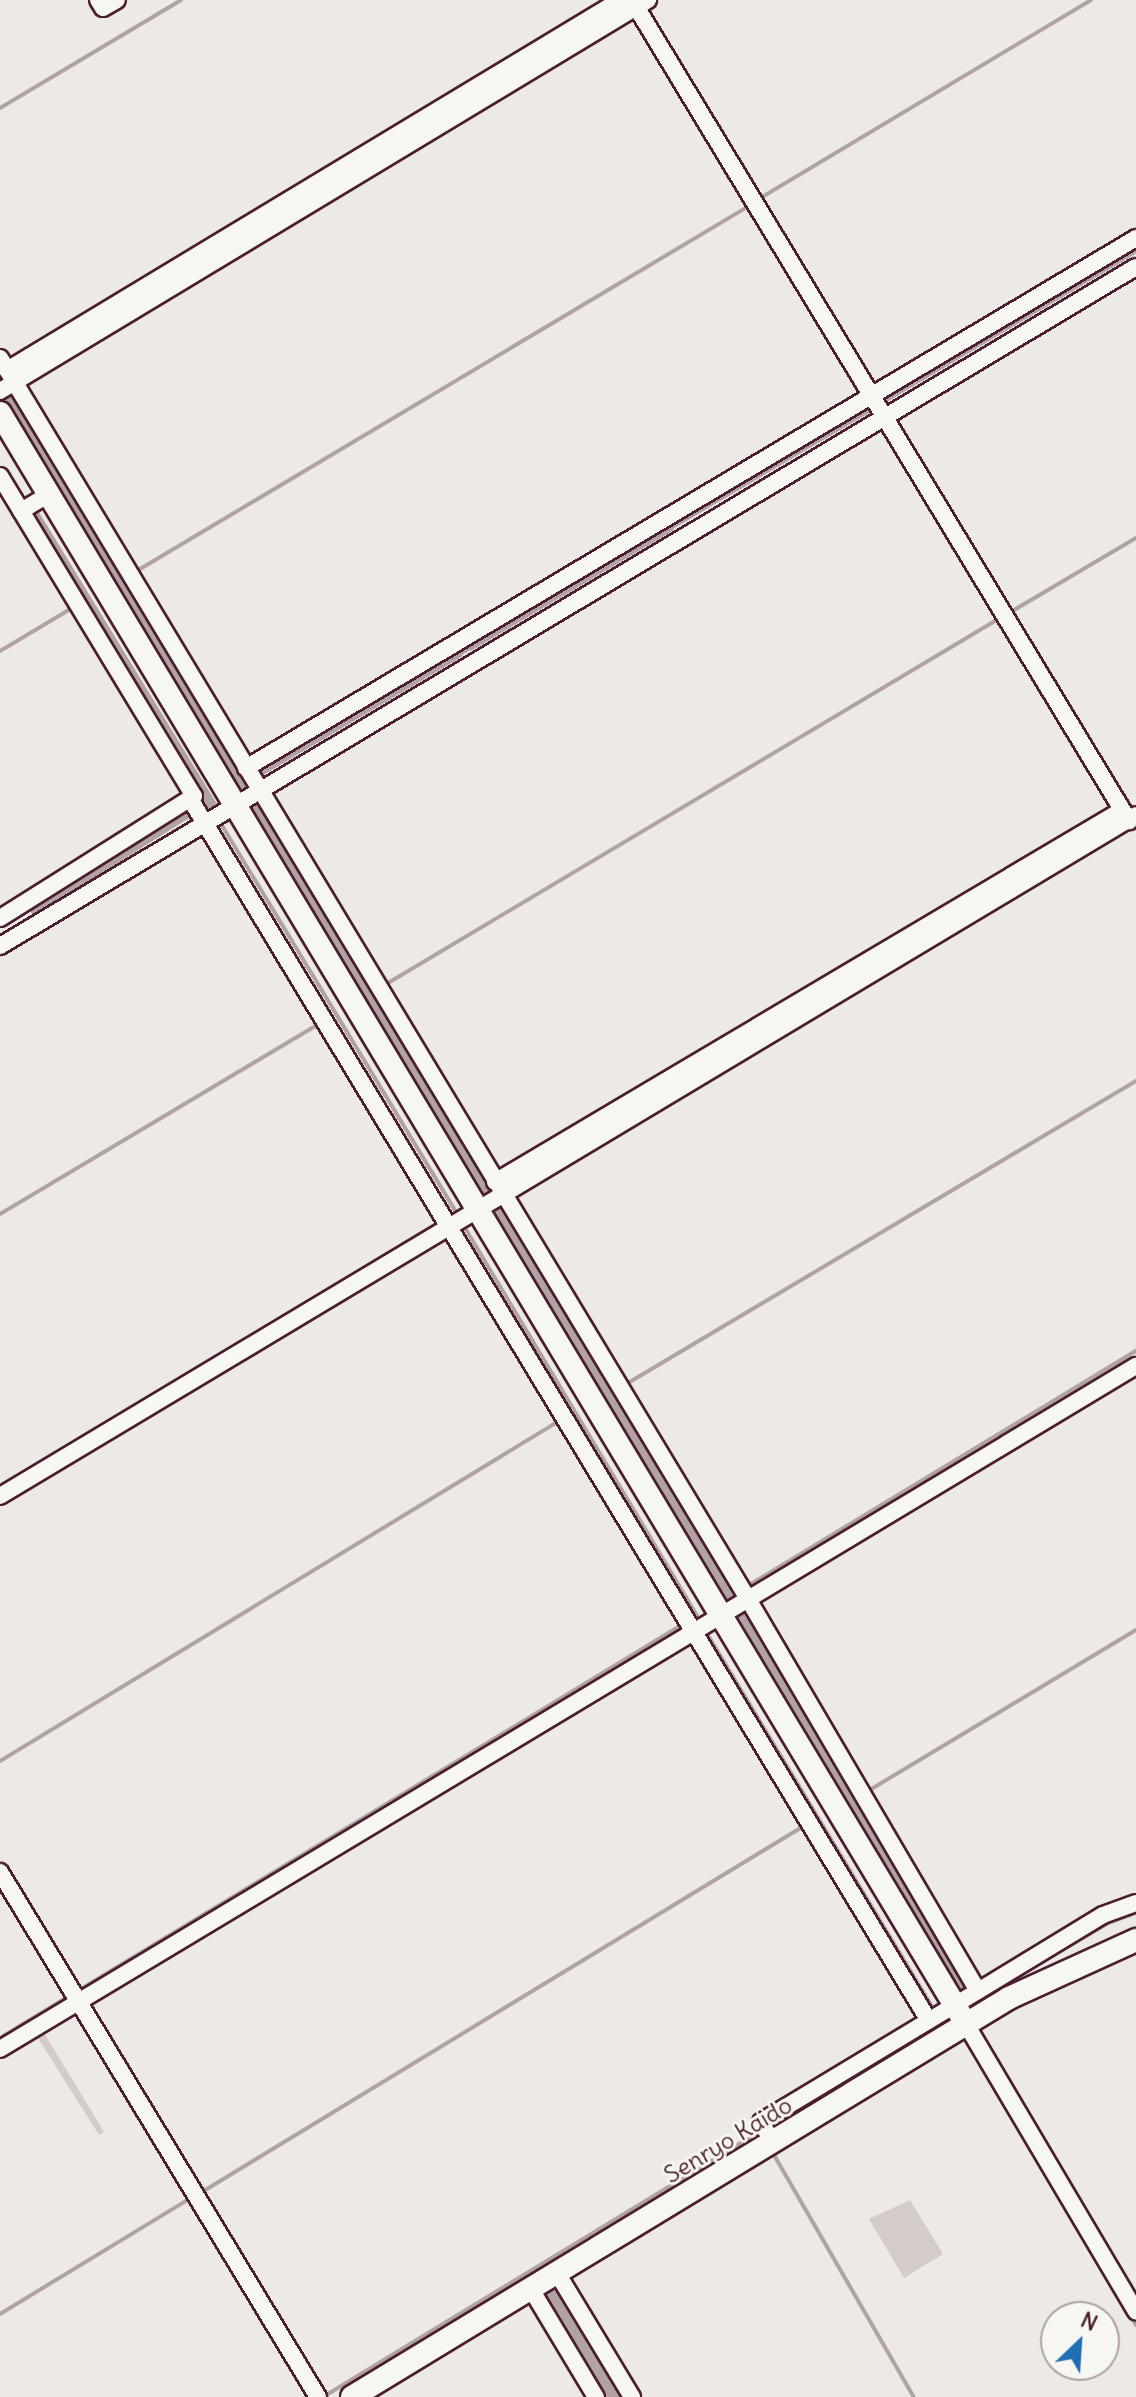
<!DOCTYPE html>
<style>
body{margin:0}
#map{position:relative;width:1136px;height:2397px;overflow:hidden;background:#ece9e6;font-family:Delius,sans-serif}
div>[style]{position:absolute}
.green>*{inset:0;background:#d4cbca}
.water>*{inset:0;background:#b1a2a3}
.stream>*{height:4px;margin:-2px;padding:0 2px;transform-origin:2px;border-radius:2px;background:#b1a2a3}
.canal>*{height:14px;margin:-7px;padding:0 7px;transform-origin:7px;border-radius:7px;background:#b1a2a3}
.river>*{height:24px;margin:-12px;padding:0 12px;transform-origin:12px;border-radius:12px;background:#b1a2a3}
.roads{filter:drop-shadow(2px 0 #4a1f2b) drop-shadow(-2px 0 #4a1f2b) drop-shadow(0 2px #4a1f2b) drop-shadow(0 -2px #4a1f2b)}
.street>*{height:16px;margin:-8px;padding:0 8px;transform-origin:8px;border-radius:8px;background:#f6f6f2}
.secondary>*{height:22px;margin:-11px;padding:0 11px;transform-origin:11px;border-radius:11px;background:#f6f6f2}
span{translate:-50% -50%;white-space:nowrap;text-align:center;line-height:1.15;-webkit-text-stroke:6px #f6f6f2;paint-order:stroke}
.street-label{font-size:24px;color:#4a1f2b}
.north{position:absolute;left:1040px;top:2301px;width:80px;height:80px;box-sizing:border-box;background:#f6f6f2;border:2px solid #b1a0a2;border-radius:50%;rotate:25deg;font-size:22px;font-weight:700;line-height:32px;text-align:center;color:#4a1f2b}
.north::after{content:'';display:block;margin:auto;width:28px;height:36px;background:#1f6fb2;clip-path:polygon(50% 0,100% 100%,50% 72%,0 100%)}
</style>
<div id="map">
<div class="green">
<i style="clip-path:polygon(43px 2031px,104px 2132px,99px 2135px,36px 2035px)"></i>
<i style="clip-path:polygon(910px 2200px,943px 2254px,904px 2278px,869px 2219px)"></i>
</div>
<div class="water">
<i style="clip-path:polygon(14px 392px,248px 783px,241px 789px,3px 396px)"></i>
<i style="clip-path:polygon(37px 509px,217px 804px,205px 811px,32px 512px)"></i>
<i style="clip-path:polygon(671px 525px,674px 530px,471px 651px,467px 646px)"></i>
<i style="clip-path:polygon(459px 650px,463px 656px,260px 777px,257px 771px)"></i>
<i style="clip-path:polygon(191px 810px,194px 815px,33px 916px,30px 910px)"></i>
</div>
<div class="stream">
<i style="left:0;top:108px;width:211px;rotate:-30.8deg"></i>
<i style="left:762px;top:197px;width:383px;rotate:-30.9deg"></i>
<i style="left:883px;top:402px;width:295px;rotate:-30.8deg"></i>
<i style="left:669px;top:529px;width:239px;rotate:-30.6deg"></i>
<i style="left:135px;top:572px;width:715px;rotate:-30.8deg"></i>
<i style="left:1009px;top:613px;width:147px;rotate:-30.6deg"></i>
<i style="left:0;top:651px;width:84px;rotate:-30.8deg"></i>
<i style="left:456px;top:656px;width:20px;rotate:-30deg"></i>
<i style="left:218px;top:819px;width:464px;rotate:58.8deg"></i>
<i style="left:383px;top:986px;width:713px;rotate:-30.81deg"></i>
<i style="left:0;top:1214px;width:373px;rotate:-30.8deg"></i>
<i style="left:462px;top:1223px;width:467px;rotate:59.1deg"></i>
<i style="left:263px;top:1329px;width:207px;rotate:-31.2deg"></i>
<i style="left:628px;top:1383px;width:591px;rotate:-30.73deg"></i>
<i style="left:608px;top:1395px;width:6px;rotate:-31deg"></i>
<i style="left:746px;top:1587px;width:456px;rotate:-31.2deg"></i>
<i style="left:706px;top:1632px;width:440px;rotate:58.9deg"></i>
<i style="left:0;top:1761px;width:654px;rotate:-31.31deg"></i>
<i style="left:868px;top:1791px;width:313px;rotate:-31deg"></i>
<i style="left:1013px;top:1979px;width:110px;rotate:-30.5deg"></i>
<i style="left:1108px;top:1923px;width:30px;rotate:-20deg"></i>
<i style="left:76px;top:1992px;width:712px;rotate:-31.21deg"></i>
<i style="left:0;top:2038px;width:81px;rotate:-31.3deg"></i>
<i style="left:970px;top:2047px;width:13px;rotate:58deg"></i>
<i style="left:774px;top:2155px;width:280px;rotate:60deg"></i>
<i style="left:202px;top:2192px;width:702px;rotate:-31.31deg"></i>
<i style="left:1129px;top:2313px;width:14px;rotate:60deg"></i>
<i style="left:0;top:2314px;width:223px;rotate:-31.3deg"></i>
<i style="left:323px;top:2397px;width:514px;rotate:-31.31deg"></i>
</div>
<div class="canal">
<i style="left:235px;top:773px;width:1434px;rotate:59.04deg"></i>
</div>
<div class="river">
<i style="left:549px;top:2292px;width:122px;rotate:59deg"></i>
</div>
<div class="roads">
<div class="street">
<i style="left:98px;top:0;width:9px;rotate:58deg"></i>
<i style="left:103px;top:8px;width:16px;rotate:-30deg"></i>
<i style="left:632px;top:0;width:960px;rotate:58.81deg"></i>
<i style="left:0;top:358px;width:1449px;rotate:58.92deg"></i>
<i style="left:748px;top:1599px;width:454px;rotate:59.6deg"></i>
<i style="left:978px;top:1991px;width:253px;rotate:148.9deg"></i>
<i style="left:761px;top:2122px;width:24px;rotate:60deg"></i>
<i style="left:7px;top:370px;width:716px;rotate:-31.11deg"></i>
<i style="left:0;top:391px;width:757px;rotate:-31.11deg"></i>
<i style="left:0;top:476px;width:374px;rotate:58.8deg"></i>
<i style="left:194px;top:796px;width:229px;rotate:147.8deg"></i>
<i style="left:21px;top:511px;width:33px;rotate:-31deg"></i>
<i style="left:246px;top:768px;width:1036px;rotate:-30.77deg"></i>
<i style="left:192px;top:802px;width:1424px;rotate:58.84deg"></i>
<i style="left:0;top:946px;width:1323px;rotate:-30.87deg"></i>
<i style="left:495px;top:1182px;width:729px;rotate:-30.68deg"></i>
<i style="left:0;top:1496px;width:1324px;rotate:-30.94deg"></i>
<i style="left:0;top:1872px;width:614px;rotate:58.8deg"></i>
<i style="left:978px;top:1991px;width:146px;rotate:-31.3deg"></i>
<i style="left:1103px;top:1915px;width:35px;rotate:-20deg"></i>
<i style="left:966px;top:2024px;width:334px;rotate:59.4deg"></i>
<i style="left:0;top:2049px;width:1326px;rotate:-31.02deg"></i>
<i style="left:557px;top:2273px;width:145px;rotate:58.8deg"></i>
<i style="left:531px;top:2289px;width:126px;rotate:59deg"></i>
</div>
<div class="secondary">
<i style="left:0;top:413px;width:1878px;rotate:59.05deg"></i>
<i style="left:352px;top:2397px;width:769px;rotate:-31.27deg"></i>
<i style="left:1009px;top:1998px;width:140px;rotate:-24.5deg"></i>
</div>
</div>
<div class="street-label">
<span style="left:728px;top:2140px;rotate:-31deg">Senryo Kaido</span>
</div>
<div class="north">N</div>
</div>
